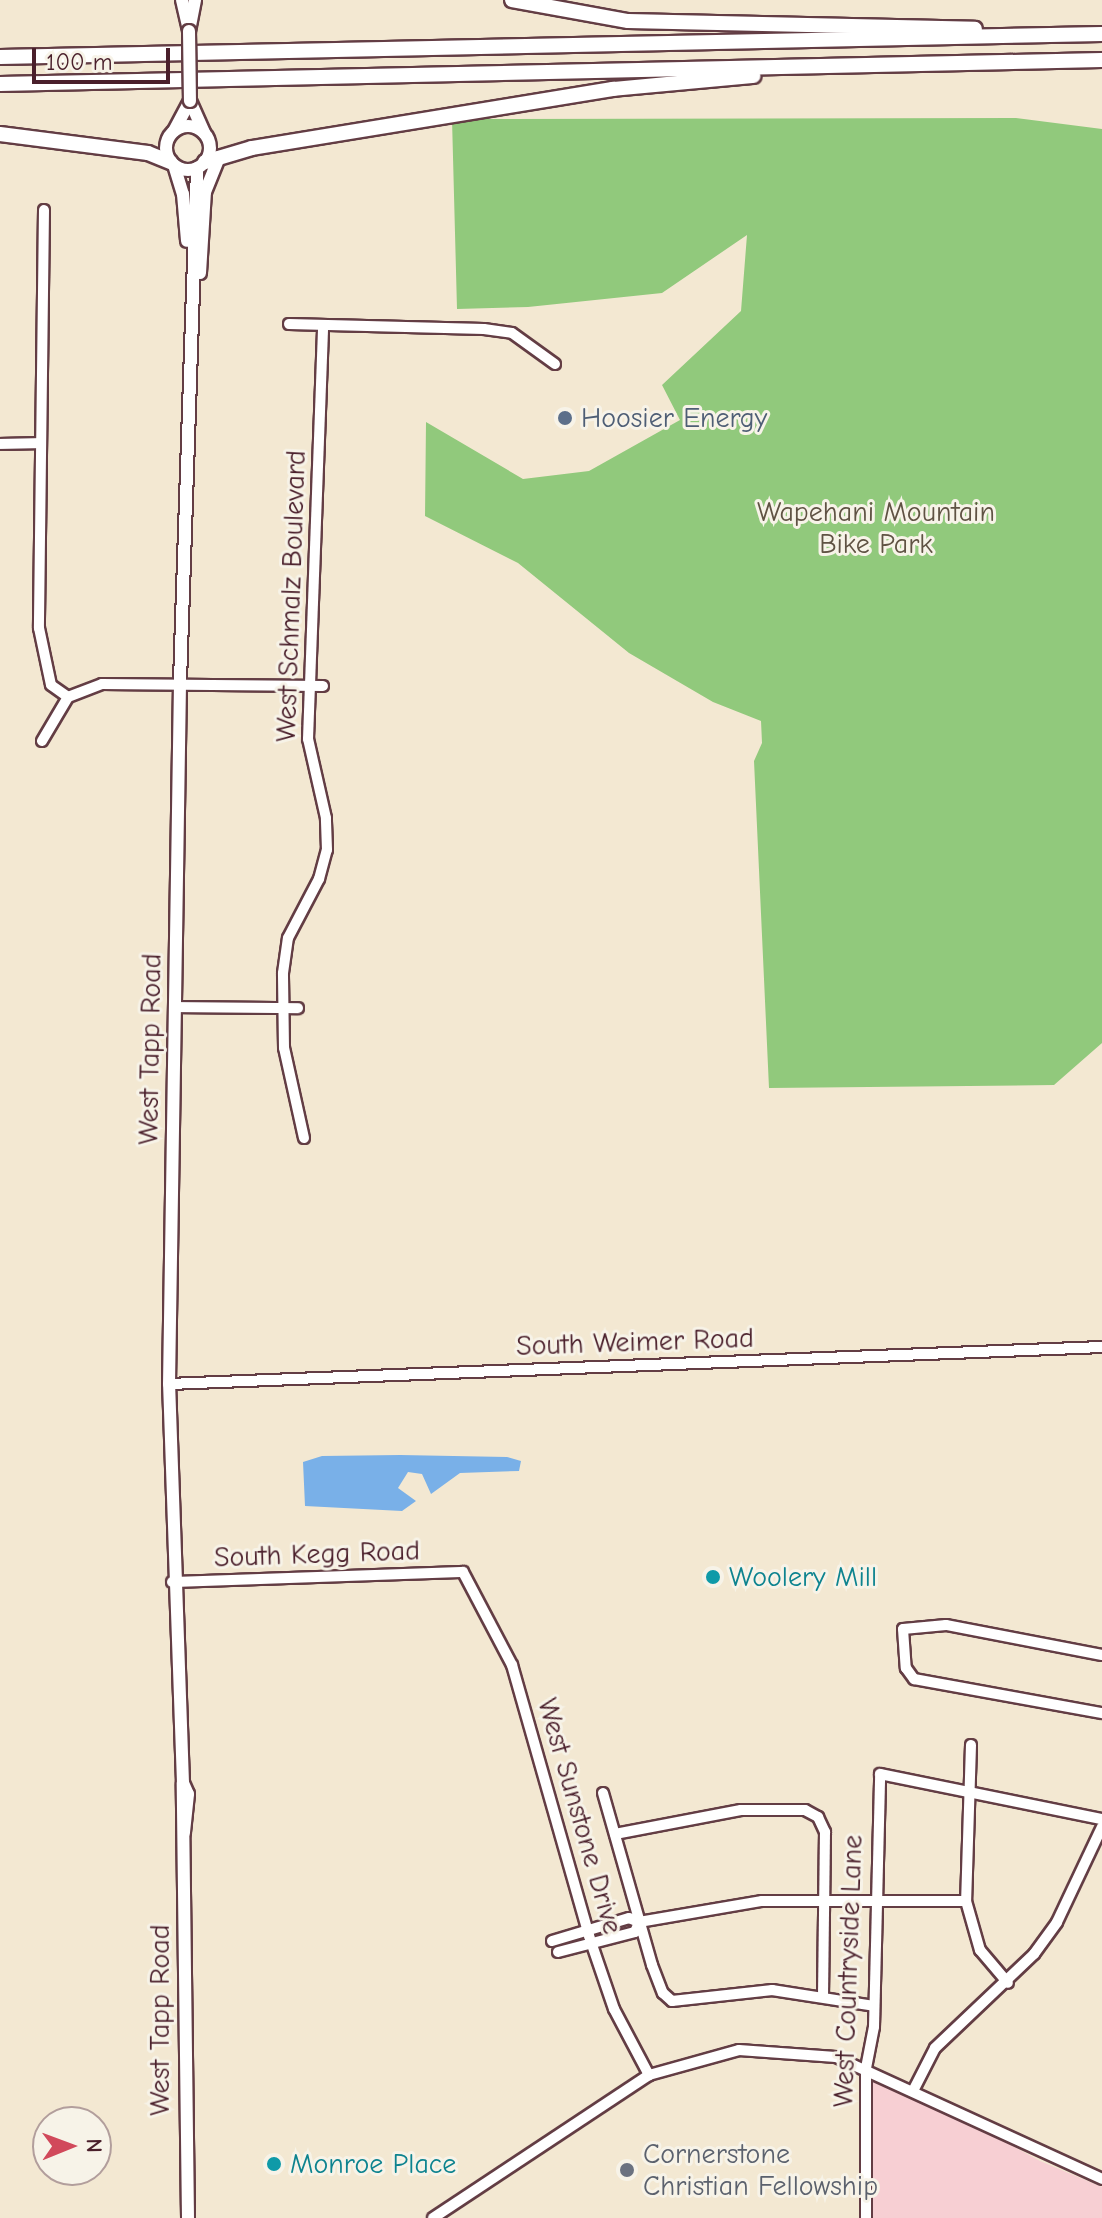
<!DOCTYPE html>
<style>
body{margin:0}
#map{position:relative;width:1102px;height:2218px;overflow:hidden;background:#f3e8d2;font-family:"Comic Neue",sans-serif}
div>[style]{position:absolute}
.built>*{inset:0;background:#f7cfd3}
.green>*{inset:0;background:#91c97c}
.water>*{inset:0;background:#79b0e8}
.roads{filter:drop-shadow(2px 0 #633d44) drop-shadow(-2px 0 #633d44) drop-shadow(0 2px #633d44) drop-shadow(0 -2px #633d44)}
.minor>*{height:10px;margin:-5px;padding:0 5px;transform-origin:5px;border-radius:5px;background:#fff}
.major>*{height:12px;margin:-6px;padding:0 6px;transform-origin:6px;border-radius:6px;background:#fff}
.major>.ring{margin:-6px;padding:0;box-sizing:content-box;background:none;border:12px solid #fff;border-radius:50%}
.highway>*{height:14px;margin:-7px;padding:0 7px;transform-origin:7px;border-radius:7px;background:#fff}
.bridges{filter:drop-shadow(2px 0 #633d44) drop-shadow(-2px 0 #633d44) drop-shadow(0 2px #633d44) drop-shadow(0 -2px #633d44)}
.major-bridge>*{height:12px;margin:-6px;padding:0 6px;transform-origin:6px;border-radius:6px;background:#fff}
.dots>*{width:22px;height:22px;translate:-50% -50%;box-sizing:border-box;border:4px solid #f7f3e8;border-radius:50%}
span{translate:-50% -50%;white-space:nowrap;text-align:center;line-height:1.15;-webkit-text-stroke:6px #f7f3e8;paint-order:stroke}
.service-label{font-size:28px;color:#4e5e75}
.left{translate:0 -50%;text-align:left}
.park-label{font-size:28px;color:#5f5243}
.street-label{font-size:28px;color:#4a1f2b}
.culture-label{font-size:28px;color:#0d838f}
.worship-label{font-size:28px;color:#5b616d}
.north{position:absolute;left:32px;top:2106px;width:80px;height:80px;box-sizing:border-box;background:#f7f3e8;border:2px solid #b29e9c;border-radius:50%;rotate:89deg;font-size:22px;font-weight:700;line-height:32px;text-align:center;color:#4a1f2b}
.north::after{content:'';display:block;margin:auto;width:28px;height:36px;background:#d1495b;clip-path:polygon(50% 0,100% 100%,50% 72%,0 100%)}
.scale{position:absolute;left:32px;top:48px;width:138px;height:36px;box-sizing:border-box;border:4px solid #4a1f2b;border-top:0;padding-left:10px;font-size:24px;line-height:28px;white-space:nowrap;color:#4a1f2b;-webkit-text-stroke:6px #f7f3e8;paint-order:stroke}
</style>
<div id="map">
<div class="built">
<i style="clip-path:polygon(867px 2065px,1040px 2161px,1102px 2187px,1102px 2218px,871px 2218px)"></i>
</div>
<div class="green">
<i style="clip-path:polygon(1016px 118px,1102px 129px,1102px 1043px,1054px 1085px,769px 1088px,754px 761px,762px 743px,761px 721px,713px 702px,629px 653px,518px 563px,425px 516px,426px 422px,523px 479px,589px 471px,680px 420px,662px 385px,741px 311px,747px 235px,662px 293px,528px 307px,457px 309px,452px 119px)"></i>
</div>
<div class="water">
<i style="clip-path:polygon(400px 1455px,507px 1457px,521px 1461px,519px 1471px,460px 1473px,431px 1494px,422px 1474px,408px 1472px,398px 1488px,416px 1501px,402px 1511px,305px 1506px,303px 1462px,322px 1456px)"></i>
</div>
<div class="roads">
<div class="minor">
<i style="left:44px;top:210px;width:418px;rotate:90.7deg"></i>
<i style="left:39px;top:628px;width:58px;rotate:78.1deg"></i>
<i style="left:51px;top:685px;width:21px;rotate:35deg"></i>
<i style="left:289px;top:324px;width:195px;rotate:1.5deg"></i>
<i style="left:484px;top:329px;width:28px;rotate:8deg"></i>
<i style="left:512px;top:333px;width:53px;rotate:35.8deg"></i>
<i style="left:0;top:444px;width:40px;rotate:-1.4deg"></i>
<i style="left:42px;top:741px;width:51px;rotate:-59.4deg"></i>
<i style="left:68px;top:697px;width:36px;rotate:-21deg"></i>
<i style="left:102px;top:684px;width:221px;rotate:0.5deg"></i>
<i style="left:174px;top:1007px;width:124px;rotate:0.5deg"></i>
<i style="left:304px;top:1138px;width:92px;rotate:-102.5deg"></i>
<i style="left:284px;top:1048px;width:75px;rotate:-90.8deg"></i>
<i style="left:283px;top:973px;width:35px;rotate:-82deg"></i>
<i style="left:288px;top:938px;width:67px;rotate:-62.3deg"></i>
<i style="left:319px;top:879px;width:30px;rotate:-75deg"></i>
<i style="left:327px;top:850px;width:32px;rotate:-92deg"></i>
<i style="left:326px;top:818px;width:81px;rotate:-102.8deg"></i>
<i style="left:308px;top:739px;width:411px;rotate:-87.9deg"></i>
<i style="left:169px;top:1384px;width:934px;rotate:-2.27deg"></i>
<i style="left:172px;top:1582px;width:291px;rotate:-2deg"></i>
<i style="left:463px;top:1572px;width:105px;rotate:62.2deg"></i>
<i style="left:512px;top:1665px;width:282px;rotate:74.1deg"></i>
<i style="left:589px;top:1936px;width:77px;rotate:71.1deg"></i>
<i style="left:614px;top:2009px;width:75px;rotate:62.1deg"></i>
<i style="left:1102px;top:1655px;width:159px;rotate:-169.1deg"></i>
<i style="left:946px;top:1625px;width:43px;rotate:174.7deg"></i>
<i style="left:903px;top:1629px;width:39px;rotate:86deg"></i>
<i style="left:906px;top:1668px;width:14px;rotate:54deg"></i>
<i style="left:914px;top:1679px;width:191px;rotate:10.3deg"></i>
<i style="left:971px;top:1745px;width:156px;rotate:91.8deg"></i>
<i style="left:966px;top:1901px;width:51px;rotate:74.1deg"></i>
<i style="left:980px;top:1950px;width:43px;rotate:49.7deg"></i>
<i style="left:603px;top:1793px;width:179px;rotate:74.1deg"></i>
<i style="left:652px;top:1965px;width:30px;rotate:69deg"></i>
<i style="left:663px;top:1993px;width:12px;rotate:42deg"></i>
<i style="left:672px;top:2001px;width:101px;rotate:-6.3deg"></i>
<i style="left:772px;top:1990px;width:103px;rotate:8.9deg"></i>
<i style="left:615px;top:1834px;width:128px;rotate:-10.8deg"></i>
<i style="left:741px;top:1810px;width:64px"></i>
<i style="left:805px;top:1810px;width:15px;rotate:28deg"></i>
<i style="left:818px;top:1817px;width:17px;rotate:65deg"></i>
<i style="left:825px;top:1832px;width:165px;rotate:90.7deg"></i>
<i style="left:552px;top:1941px;width:80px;rotate:-16.6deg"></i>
<i style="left:629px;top:1918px;width:11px;rotate:22deg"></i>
<i style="left:639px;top:1922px;width:125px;rotate:-9.7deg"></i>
<i style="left:762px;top:1901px;width:204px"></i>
<i style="left:558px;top:1952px;width:80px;rotate:-14.6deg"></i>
<i style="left:635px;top:1932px;width:11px;rotate:-68deg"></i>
<i style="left:913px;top:2091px;width:48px;rotate:-62.9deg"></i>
<i style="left:935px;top:2048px;width:137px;rotate:-43.5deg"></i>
<i style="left:1034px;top:1954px;width:39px;rotate:-54deg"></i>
<i style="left:1057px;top:1922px;width:105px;rotate:-64.7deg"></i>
<i style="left:433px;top:2218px;width:259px;rotate:-33.5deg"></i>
<i style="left:649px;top:2075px;width:93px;rotate:-15.5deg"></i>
<i style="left:739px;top:2050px;width:97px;rotate:4.1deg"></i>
<i style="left:836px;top:2057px;width:293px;rotate:24.6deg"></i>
<i style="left:866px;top:2218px;width:150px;rotate:-90deg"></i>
<i style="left:866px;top:2068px;width:42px;rotate:-79deg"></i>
<i style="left:874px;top:2027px;width:253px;rotate:-88.6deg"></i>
<i style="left:880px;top:1774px;width:227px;rotate:11.5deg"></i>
</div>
<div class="major">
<i style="left:182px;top:0;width:32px;rotate:77deg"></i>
<i style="left:189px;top:31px;width:32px;rotate:-79deg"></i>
<i style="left:190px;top:101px;width:35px;rotate:66deg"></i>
<i class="ring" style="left:166px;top:126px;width:32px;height:32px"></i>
<i style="left:174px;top:131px;width:34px;rotate:-62deg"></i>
<i style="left:174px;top:165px;width:30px;rotate:73deg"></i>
<i style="left:183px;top:194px;width:47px;rotate:85.1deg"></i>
<i style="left:200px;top:273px;width:81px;rotate:-86.5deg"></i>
<i style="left:205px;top:192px;width:38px;rotate:-68deg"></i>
<i style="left:183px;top:1783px;width:12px;rotate:66deg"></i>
<i style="left:188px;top:1794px;width:39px;rotate:96deg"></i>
<i style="left:188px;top:2218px;width:435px;rotate:-90.7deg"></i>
<i style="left:183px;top:1783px;width:399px;rotate:-92deg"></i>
<i style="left:169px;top:1384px;width:703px;rotate:-89.1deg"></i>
<i style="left:180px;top:681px;width:513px;rotate:-88.1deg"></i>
</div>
<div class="highway">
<i style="left:512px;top:0;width:118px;rotate:10.3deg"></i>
<i style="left:628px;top:21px;width:347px;rotate:1.3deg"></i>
<i style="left:0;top:57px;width:1102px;rotate:-1.2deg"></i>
<i style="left:0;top:84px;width:1102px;rotate:-1.25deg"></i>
<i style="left:0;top:134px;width:149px;rotate:7.3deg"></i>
<i style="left:148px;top:153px;width:24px;rotate:22deg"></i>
<i style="left:205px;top:162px;width:49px;rotate:-16.6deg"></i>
<i style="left:252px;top:148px;width:366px;rotate:-9.3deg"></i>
<i style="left:613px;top:89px;width:141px;rotate:-5.3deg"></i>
</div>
</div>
<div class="bridges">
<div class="major-bridge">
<i style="left:189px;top:31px;width:70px;rotate:89.2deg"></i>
</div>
</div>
<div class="dots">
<i style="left:565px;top:418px;background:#5c6f8a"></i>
<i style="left:713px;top:1577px;background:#0f9aa8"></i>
<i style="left:274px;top:2164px;background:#0f9aa8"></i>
<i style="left:627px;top:2170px;background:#6b7280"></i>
</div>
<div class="service-label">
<span class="left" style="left:581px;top:418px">Hoosier Energy</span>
</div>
<div class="park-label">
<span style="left:876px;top:528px">Wapehani Mountain<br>Bike Park</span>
</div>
<div class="street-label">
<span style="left:291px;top:596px;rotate:-88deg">West Schmalz Boulevard</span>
<span style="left:150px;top:1049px;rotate:-89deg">West Tapp Road</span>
<span style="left:635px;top:1342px;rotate:-2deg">South Weimer Road</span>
<span style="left:317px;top:1554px;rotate:-2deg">South Kegg Road</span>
<span style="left:580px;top:1816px;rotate:74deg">West Sunstone Drive</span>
<span style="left:848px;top:1971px;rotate:-88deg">West Countryside Lane</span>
<span style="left:160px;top:2020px;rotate:-90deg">West Tapp Road</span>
</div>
<div class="culture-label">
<span class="left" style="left:729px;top:1577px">Woolery Mill</span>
<span class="left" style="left:290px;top:2164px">Monroe Place</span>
</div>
<div class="worship-label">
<span class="left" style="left:643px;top:2170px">Cornerstone<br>Christian Fellowship</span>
</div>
<div class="north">N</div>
<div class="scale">100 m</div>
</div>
